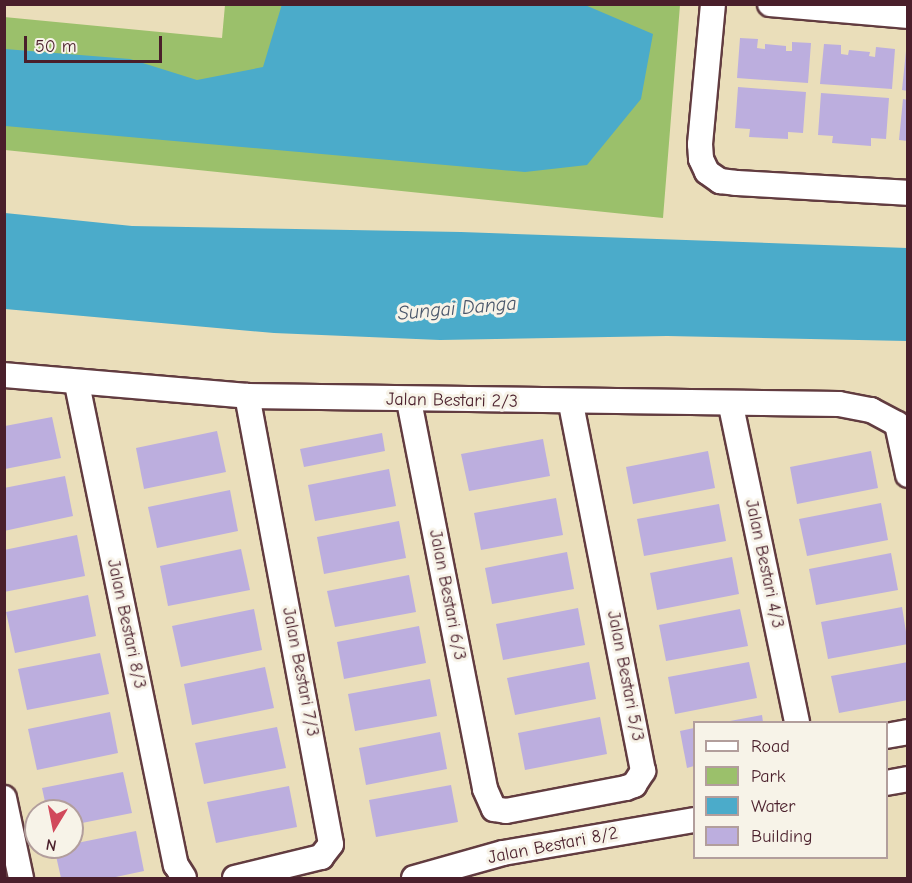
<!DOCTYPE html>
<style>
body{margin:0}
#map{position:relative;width:912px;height:883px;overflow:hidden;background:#eadeba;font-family:"Comic Neue",sans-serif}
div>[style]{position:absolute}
.green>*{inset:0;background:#9bc06b}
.water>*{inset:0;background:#4babca}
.building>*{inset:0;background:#bcaede}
.roads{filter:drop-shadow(2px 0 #623c40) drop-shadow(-2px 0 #623c40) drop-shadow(0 2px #623c40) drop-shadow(0 -2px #623c40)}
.minor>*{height:24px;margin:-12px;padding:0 12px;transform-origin:12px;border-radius:12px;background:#fff}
span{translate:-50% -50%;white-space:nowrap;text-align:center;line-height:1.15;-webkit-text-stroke:6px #f7f3e8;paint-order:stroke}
.street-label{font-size:18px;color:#4a1f2b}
.water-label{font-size:20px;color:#4a576b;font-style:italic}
.frame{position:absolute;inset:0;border:6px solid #4a1f2b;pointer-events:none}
.legend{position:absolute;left:693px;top:721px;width:195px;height:138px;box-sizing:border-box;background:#f7f3e8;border:2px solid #b29e9c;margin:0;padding:8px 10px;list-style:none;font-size:18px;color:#4a1f2b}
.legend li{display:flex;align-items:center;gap:12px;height:30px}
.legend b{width:30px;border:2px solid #b29e9c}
.north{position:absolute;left:24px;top:799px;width:60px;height:60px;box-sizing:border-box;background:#f7f3e8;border:2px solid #b29e9c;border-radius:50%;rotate:190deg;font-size:16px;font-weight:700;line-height:24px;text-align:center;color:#4a1f2b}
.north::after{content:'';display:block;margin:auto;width:21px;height:27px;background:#d1495b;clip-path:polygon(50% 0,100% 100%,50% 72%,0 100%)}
.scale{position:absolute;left:24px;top:36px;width:138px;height:27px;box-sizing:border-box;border:3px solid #4a1f2b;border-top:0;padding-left:8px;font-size:18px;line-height:21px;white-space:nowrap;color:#4a1f2b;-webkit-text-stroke:4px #f7f3e8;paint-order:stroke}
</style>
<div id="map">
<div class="green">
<i style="clip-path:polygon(225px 5px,680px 5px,663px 218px,5px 150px,4px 17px,222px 38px)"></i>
</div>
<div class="water">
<i style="clip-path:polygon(282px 4px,585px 5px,653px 34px,641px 99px,587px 165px,525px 172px,5px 126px,5px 49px,130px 59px,197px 80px,263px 67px)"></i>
<i style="clip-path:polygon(5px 213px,132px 226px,461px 232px,907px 248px,907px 341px,667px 336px,440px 340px,274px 333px,5px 309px)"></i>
</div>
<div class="building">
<i style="clip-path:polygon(740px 38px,758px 39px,757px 48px,765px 49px,765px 44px,786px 46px,786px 51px,792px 51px,792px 42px,811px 43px,808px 83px,737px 78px)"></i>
<i style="clip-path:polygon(824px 44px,841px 45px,841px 54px,848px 55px,849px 50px,870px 52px,869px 56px,875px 57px,876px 47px,895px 49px,892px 89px,820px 84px)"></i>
<i style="clip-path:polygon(906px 51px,908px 51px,908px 91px,902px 90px)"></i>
<i style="clip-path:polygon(738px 87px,806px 92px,803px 133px,788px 132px,788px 139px,768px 138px,749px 137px,750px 129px,735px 128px)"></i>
<i style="clip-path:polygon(821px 93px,889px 98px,886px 139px,871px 138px,871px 146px,832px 143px,833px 136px,818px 135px)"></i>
<i style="clip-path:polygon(903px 99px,908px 100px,908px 141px,899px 140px)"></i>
<i style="clip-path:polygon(52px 417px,61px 458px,5px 469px,5px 426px)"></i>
<i style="clip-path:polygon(217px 431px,226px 472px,144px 489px,136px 448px)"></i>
<i style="clip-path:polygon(382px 433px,385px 451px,304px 467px,300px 449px)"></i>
<i style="clip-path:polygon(543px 439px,550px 476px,469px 491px,461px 454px)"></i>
<i style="clip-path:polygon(708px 451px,715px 488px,633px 504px,626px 467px)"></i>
<i style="clip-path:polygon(871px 451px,878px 488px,797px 504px,790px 467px)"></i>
<i style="clip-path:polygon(389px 469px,396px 506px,315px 521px,308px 485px)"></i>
<i style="clip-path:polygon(65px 476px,73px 516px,4px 531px,4px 488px)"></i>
<i style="clip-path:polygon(230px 490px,238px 531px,157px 548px,148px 507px)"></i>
<i style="clip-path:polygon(556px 498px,563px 535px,481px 550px,474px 513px)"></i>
<i style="clip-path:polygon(881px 503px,888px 540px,807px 556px,799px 519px)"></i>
<i style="clip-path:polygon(719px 504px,726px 541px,644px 556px,637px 519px)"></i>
<i style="clip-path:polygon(399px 521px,406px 558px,324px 574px,317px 537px)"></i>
<i style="clip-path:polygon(77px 535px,85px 576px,4px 592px,4px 550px)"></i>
<i style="clip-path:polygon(241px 549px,250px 590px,168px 606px,160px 566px)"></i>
<i style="clip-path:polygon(567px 552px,574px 589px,492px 604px,485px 568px)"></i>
<i style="clip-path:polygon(891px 553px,898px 590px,816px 605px,809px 569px)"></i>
<i style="clip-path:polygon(732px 557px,739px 594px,657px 610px,650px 573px)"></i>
<i style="clip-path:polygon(409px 575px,416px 612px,335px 627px,327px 591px)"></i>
<i style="clip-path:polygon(88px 595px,96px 636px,15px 653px,6px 612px)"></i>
<i style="clip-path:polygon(902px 607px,908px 644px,828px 659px,821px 622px)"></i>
<i style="clip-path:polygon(578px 608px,585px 645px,503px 660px,496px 624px)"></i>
<i style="clip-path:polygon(254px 609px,262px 650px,181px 667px,172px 626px)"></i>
<i style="clip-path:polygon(740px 609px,748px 646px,666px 661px,659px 625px)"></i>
<i style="clip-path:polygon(419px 626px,426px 663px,344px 679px,337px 642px)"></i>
<i style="clip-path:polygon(100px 653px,109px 694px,27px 710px,18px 669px)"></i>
<i style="clip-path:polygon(589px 662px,596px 699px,515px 715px,507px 678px)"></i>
<i style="clip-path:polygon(749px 662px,757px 698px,675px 714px,668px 677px)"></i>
<i style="clip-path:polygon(908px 662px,908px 700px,839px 713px,831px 676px)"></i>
<i style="clip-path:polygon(265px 667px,274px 708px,192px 725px,184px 684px)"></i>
<i style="clip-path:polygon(430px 679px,437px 716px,355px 731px,348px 694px)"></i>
<i style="clip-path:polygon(110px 712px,118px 753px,37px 770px,28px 729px)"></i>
<i style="clip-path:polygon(762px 715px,763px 722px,730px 722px,730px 721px)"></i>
<i style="clip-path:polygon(600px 717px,607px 754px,525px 770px,518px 733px)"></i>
<i style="clip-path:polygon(277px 727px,286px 768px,204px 784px,195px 743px)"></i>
<i style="clip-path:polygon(694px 728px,694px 766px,687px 768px,680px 731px)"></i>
<i style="clip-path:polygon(440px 732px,447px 769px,366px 785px,359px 748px)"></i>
<i style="clip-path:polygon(123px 772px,132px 813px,72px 825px,72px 811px,47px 811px,42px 788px)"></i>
<i style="clip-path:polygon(451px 785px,458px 822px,376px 837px,369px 800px)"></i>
<i style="clip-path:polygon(289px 786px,297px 827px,216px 843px,207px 802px)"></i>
<i style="clip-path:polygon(136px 831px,144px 871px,111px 878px,61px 878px,54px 847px,72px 847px,72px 844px)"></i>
</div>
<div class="roads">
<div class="minor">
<i style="left:713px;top:4px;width:141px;rotate:95.3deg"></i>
<i style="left:700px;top:144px;width:15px;rotate:86deg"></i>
<i style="left:701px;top:159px;width:14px;rotate:65deg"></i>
<i style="left:707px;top:172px;width:16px;rotate:35deg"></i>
<i style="left:720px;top:181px;width:16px;rotate:7deg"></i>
<i style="left:736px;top:183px;width:172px;rotate:3.3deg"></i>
<i style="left:770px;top:4px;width:139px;rotate:5deg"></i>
<i style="left:4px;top:375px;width:244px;rotate:4.9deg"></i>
<i style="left:247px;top:396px;width:592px;rotate:0.77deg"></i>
<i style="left:839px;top:404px;width:33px;rotate:11deg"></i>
<i style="left:871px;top:410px;width:30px;rotate:28deg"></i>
<i style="left:897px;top:424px;width:52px;rotate:77.8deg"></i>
<i style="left:77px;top:384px;width:491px;rotate:78.4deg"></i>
<i style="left:176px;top:865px;width:15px;rotate:58deg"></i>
<i style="left:409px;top:401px;width:395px;rotate:78.9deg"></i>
<i style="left:485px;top:789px;width:22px;rotate:66deg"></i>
<i style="left:494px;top:809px;width:12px;rotate:9deg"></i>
<i style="left:506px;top:811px;width:122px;rotate:-10.9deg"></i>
<i style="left:626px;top:788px;width:9px;rotate:-21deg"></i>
<i style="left:634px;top:785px;width:17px;rotate:-57deg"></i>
<i style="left:643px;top:771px;width:375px;rotate:-101.1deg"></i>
<i style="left:731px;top:406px;width:323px;rotate:78.2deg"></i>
<i style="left:886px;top:736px;width:22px;rotate:-10deg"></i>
<i style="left:886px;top:783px;width:22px;rotate:-10deg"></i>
<i style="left:4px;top:798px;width:82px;rotate:78deg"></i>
<i style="left:235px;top:878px;width:89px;rotate:-13.7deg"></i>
<i style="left:321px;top:857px;width:16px;rotate:-52deg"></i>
<i style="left:331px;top:844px;width:456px;rotate:-100.6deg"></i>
<i style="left:414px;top:878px;width:92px;rotate:-15.7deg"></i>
<i style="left:503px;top:853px;width:194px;rotate:-9.8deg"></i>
</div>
</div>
<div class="street-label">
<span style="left:452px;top:401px;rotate:1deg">Jalan Bestari 2/3</span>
<span style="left:764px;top:564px;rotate:78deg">Jalan Bestari 4/3</span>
<span style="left:447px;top:595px;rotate:79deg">Jalan Bestari 6/3</span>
<span style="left:126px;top:624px;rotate:78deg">Jalan Bestari 8/3</span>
<span style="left:300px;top:672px;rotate:79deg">Jalan Bestari 7/3</span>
<span style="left:625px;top:676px;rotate:79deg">Jalan Bestari 5/3</span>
<span style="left:553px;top:846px;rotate:-11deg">Jalan Bestari 8/2</span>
</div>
<div class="water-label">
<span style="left:457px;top:308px;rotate:-5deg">Sungai Danga</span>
</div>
<div class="frame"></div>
<ul class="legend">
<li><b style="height:8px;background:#fff"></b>Road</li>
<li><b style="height:16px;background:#9bc06b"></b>Park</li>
<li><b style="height:16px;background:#4babca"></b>Water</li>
<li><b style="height:16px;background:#bcaede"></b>Building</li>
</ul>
<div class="north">N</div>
<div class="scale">50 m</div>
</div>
